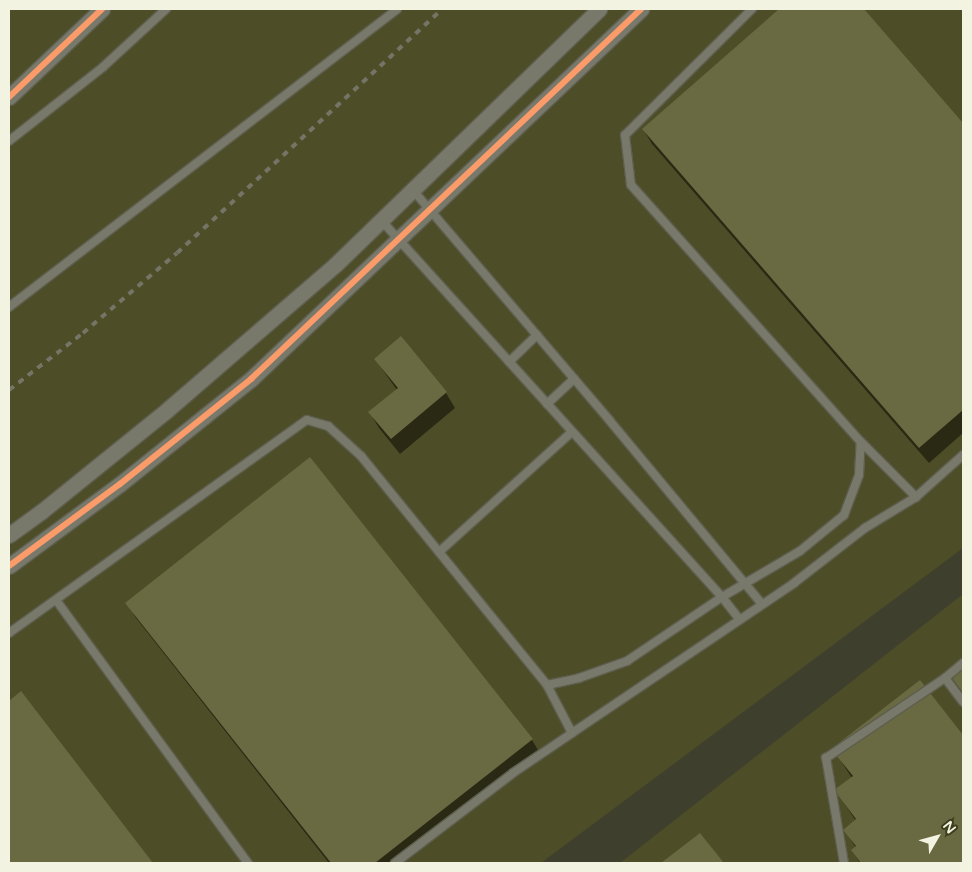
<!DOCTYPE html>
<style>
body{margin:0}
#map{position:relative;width:972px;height:872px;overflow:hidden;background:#3f3f2e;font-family:"Varela Round",sans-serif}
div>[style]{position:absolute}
.built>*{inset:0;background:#4d4d27}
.shadow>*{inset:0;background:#0007}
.building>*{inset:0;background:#696942}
.roads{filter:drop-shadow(1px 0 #5e5e4f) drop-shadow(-1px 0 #5e5e4f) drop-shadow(0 1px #5e5e4f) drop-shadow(0 -1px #5e5e4f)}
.service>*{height:8px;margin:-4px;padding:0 4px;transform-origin:4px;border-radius:4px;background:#79796b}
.minor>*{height:15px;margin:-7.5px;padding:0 7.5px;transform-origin:7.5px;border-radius:7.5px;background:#79796b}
.rail>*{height:4px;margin-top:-2px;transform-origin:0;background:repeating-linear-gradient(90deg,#757567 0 6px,transparent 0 12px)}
.cycleway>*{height:6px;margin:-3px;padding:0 3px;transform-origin:3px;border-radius:3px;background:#fa9b69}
span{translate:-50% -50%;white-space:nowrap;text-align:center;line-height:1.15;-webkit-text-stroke:5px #3c3d1c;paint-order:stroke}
.frame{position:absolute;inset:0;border:10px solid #f2f3e0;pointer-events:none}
.north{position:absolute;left:912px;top:812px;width:50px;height:50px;-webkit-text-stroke:4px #3c3d1c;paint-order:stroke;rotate:52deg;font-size:14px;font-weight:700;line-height:20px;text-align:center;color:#f2f3e0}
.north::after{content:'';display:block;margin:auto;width:18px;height:22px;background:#f2f3e0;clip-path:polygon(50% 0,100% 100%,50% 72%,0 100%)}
</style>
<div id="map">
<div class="built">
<i style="clip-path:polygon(9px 9px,963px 9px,963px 548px,541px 863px,9px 863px)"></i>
<i style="clip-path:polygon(963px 594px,963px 863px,620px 863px)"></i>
</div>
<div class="shadow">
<i style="clip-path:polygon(781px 9px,862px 9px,963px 125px,963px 433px,929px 463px,652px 144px,643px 129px)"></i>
<i style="clip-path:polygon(401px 338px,446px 393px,455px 408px,400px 454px,379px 428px,370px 413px,397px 390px,375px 359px)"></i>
<i style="clip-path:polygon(127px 603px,532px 740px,541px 755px,403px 863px,329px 863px,136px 618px)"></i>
<i style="clip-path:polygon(963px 665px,963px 695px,950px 675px)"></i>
<i style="clip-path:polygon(920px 682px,963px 737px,963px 863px,860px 863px,852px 850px,856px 848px,845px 830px,856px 821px,836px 791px,852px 778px,833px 749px)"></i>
<i style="clip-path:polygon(21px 693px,151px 863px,9px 863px,9px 702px)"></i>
<i style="clip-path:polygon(700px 834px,723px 863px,663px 863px)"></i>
</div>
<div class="building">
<i style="clip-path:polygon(779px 9px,864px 9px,963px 123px,963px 410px,919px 448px,642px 129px)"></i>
<i style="clip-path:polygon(401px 336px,447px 392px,391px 439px,368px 412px,398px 388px,374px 359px)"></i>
<i style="clip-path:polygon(310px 457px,533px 739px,375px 863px,331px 863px,125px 603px)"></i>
<i style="clip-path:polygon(963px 663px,963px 693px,949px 674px)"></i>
<i style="clip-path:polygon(920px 680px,963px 735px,963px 863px,861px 863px,851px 850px,856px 846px,843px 830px,856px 819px,834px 790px,853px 776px,831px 749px)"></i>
<i style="clip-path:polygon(21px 691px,153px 863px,9px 863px,9px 701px)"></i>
<i style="clip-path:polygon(700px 833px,724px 863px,661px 863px)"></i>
</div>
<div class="roads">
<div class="service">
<i style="left:752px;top:9px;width:179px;rotate:135.2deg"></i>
<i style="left:625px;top:135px;width:50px;rotate:83.2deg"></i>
<i style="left:631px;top:185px;width:345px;rotate:48.2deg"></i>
<i style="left:861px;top:442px;width:78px;rotate:45deg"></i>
<i style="left:9px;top:141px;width:120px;rotate:-38.2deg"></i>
<i style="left:103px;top:67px;width:86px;rotate:-42.6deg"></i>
<i style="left:412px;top:189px;width:305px;rotate:49.5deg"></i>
<i style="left:610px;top:421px;width:238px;rotate:50.3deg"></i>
<i style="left:381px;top:220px;width:508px;rotate:47.87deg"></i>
<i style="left:722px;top:597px;width:28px;rotate:52deg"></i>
<i style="left:9px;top:307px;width:489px;rotate:-37.5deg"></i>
<i style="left:509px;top:362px;width:39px;rotate:-44deg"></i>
<i style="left:547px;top:404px;width:37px;rotate:-43deg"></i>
<i style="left:439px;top:552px;width:179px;rotate:-42.1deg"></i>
<i style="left:56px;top:600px;width:326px;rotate:53.9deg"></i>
<i style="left:9px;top:633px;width:366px;rotate:-35.6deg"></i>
<i style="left:307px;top:420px;width:22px;rotate:16deg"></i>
<i style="left:328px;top:426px;width:45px;rotate:42.3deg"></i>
<i style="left:361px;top:456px;width:295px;rotate:50.9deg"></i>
<i style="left:547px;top:685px;width:33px;rotate:-12deg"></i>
<i style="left:579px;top:678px;width:51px;rotate:-19.5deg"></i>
<i style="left:627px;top:661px;width:115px;rotate:-34deg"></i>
<i style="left:722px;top:597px;width:91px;rotate:-30.5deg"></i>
<i style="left:800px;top:551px;width:57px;rotate:-39.3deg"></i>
<i style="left:844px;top:515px;width:43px;rotate:-69.4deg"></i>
<i style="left:859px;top:475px;width:33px;rotate:-87deg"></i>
<i style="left:963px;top:663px;width:23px;rotate:140deg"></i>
<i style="left:945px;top:678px;width:30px;rotate:53deg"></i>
<i style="left:547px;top:685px;width:54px;rotate:62.5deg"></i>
<i style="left:572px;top:733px;width:268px;rotate:-34deg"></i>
<i style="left:794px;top:583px;width:90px;rotate:-37.8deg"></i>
<i style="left:865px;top:528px;width:60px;rotate:-31.3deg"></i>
<i style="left:916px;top:497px;width:63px;rotate:-41.8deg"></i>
<i style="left:395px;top:863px;width:148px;rotate:-37.3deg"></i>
<i style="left:513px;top:773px;width:71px;rotate:-34.1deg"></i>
<i style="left:844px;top:863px;width:107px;rotate:-99.7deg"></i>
<i style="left:826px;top:758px;width:143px;rotate:-33.9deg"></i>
</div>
<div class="minor">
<i style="left:9px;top:97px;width:128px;rotate:-43.4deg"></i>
<i style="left:9px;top:535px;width:41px;rotate:-36deg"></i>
<i style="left:42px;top:511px;width:161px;rotate:-38.9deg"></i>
<i style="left:167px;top:410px;width:222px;rotate:-40.8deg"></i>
<i style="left:335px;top:265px;width:368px;rotate:-44.1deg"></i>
<i style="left:9px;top:566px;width:138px;rotate:-36.5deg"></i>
<i style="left:120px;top:484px;width:168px;rotate:-38.7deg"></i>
<i style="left:251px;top:379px;width:538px;rotate:-43.49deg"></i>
</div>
</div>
<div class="rail">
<i style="left:9px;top:390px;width:93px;rotate:-37.6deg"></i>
<i style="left:83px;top:333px;width:123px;rotate:-40.4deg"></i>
<i style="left:177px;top:253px;width:360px;rotate:-42.6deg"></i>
</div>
<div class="cycleway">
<i style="left:9px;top:97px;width:128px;rotate:-43.4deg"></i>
<i style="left:9px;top:566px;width:138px;rotate:-36.5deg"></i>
<i style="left:120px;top:484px;width:168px;rotate:-38.7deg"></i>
<i style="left:251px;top:379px;width:538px;rotate:-43.49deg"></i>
</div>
<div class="frame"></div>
<div class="north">N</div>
</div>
